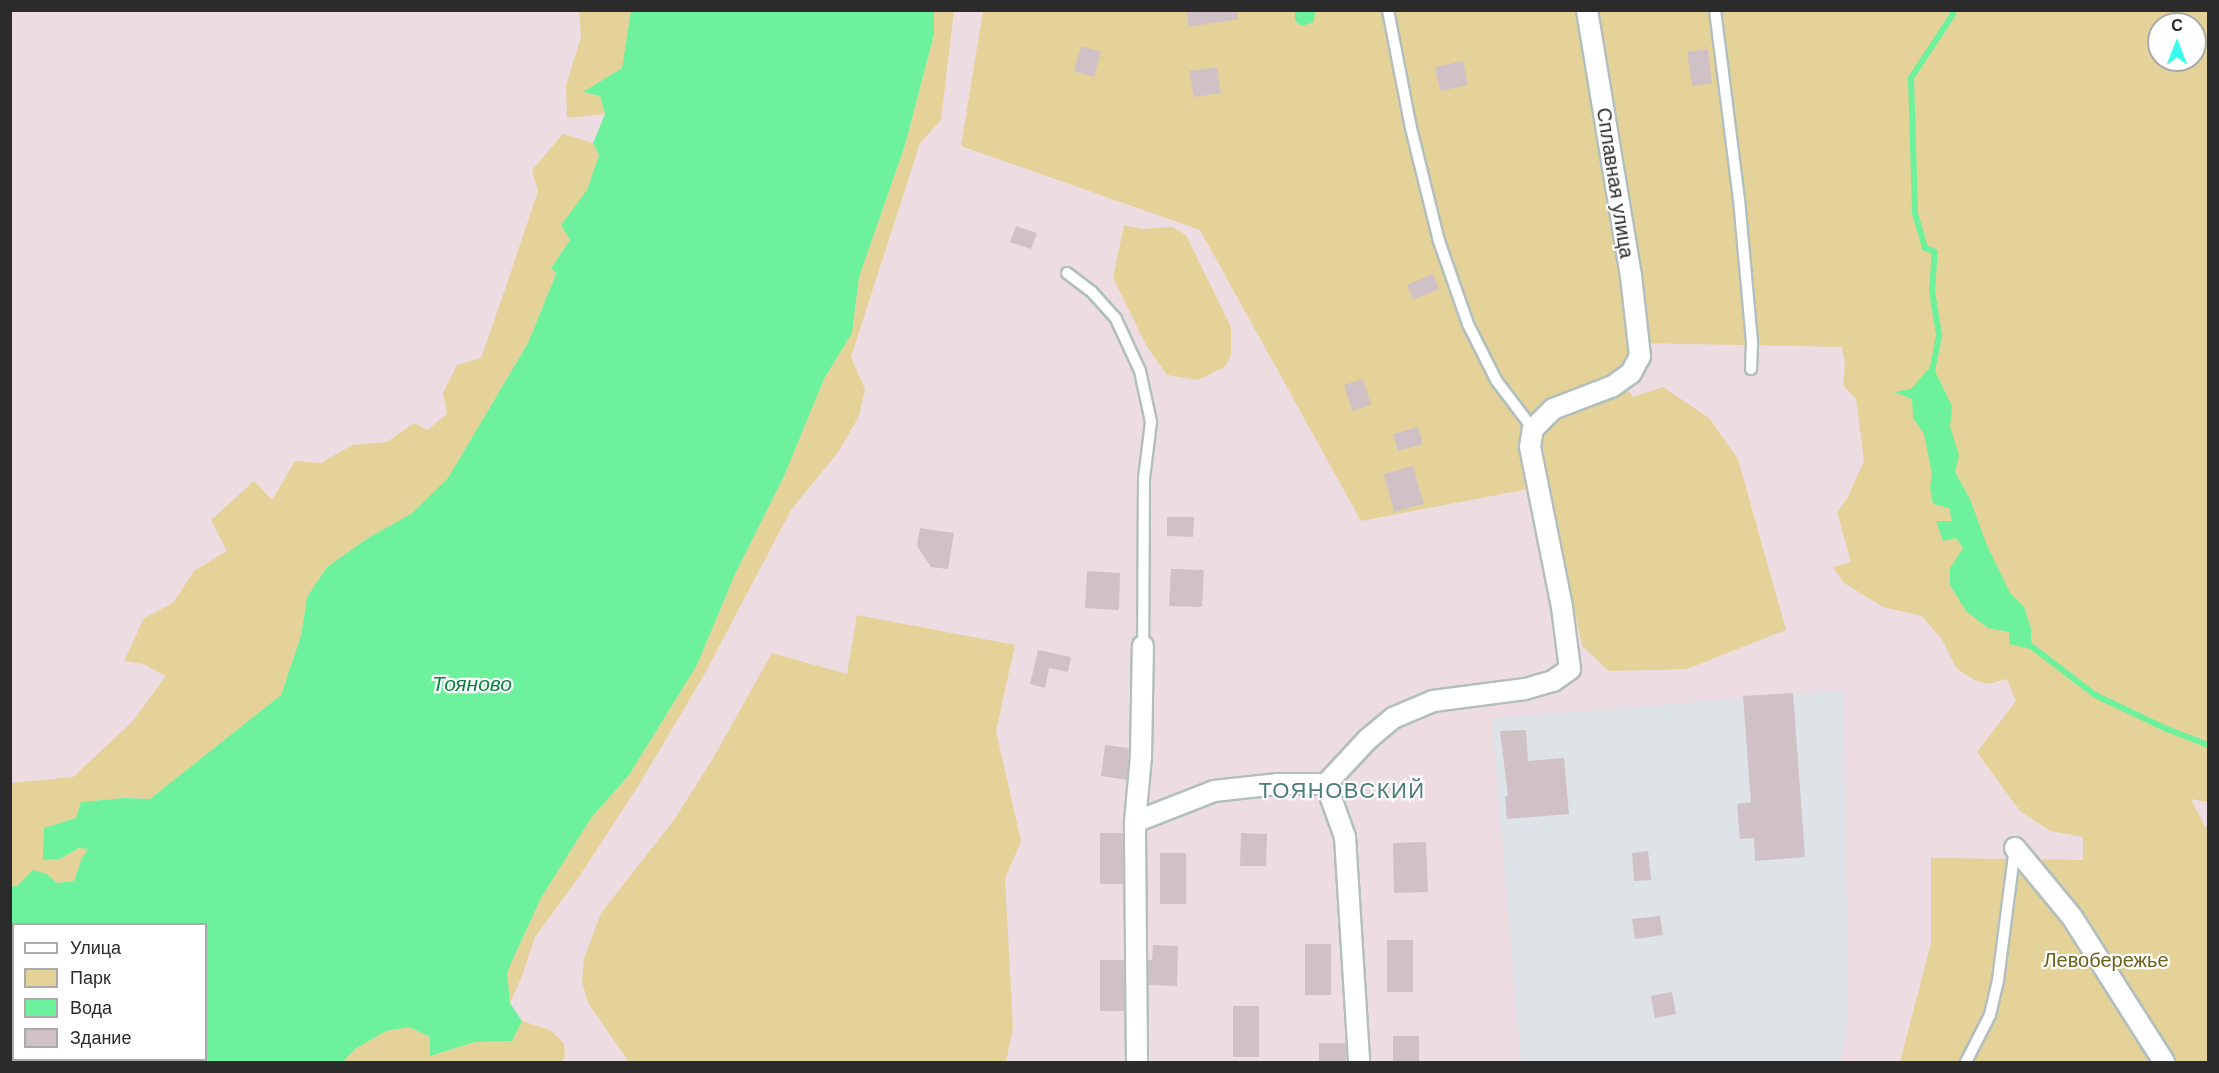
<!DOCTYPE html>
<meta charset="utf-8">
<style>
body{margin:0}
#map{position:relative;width:2219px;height:1073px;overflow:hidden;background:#eddde2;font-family:Helvetica,sans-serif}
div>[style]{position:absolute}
.industrial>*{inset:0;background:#dde3e6}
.green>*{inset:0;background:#e5d298}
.water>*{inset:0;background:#6ef19c}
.stream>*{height:6px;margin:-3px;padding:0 3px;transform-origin:3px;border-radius:3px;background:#6ef19c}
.building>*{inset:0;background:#d0c1c6}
.roads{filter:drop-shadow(2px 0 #b1bfbd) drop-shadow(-2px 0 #b1bfbd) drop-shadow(0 2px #b1bfbd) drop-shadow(0 -2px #b1bfbd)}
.lane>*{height:10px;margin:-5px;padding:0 5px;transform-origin:5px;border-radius:5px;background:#fff}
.street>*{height:20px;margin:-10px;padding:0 10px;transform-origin:10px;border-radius:10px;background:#fff}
span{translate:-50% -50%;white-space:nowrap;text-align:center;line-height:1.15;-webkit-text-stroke:4.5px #fff;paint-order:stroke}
.street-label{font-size:20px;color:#2b2b2b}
.park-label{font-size:20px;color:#6a6119}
.water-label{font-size:21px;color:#0b833f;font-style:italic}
.quarter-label{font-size:22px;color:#4a7d78;letter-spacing:1.5px}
.frame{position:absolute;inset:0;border:12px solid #2b2b2b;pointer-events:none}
.legend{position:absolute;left:12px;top:923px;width:195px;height:138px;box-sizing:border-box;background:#fff;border:2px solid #aaa;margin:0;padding:8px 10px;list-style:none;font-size:18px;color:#2b2b2b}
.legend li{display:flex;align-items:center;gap:12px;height:30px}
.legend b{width:30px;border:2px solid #aaa}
.north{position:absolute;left:2147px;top:12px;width:60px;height:60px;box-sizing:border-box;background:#fff;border:2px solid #aaa;border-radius:50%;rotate:0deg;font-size:16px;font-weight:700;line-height:24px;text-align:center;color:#2b2b2b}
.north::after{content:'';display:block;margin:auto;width:21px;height:27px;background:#39feeb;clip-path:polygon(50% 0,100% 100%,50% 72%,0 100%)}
</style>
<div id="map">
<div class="industrial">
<i style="clip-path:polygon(1843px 690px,1848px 992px,1846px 1033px,1840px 1062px,1521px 1062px,1492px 719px)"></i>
</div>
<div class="green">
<i style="clip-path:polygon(579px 11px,631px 11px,629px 35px,622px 68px,584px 92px,600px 96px,605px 114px,567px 118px,566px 85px,581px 37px)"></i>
<i style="clip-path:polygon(934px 11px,954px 11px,941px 120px,920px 143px,851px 357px,865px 389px,859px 416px,839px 451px,791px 510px,704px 675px,640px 783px,581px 874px,535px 937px,522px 976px,510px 1003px,507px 972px,541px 898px,591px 818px,629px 775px,697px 665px,735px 574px,784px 476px,824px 379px,852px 333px,859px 277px,905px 145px,934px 34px)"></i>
<i style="clip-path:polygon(evenodd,983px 11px,2208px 11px,2208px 802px,2191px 799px,2205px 827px,2208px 827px,2208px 1062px,1900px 1062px,1931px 943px,1931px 858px,2083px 860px,2083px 837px,2050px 831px,2020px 811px,1977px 752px,2016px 701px,2007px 679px,1989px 684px,1974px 680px,1956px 668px,1943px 641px,1922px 616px,1883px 607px,1844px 583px,1833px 567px,1851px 562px,1837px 512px,1847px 499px,1864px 461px,1856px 399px,1843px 385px,1845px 365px,1842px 347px,1636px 343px,1617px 375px,1633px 397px,1663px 387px,1709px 418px,1738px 459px,1786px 630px,1687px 669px,1609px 671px,1582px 646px,1549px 485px,1361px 521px,1200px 230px,961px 146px,983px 11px,2159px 24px,2195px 24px,2195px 60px,2159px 60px,2159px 24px)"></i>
<i style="clip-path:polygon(563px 134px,593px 143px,599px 155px,587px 191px,561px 225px,571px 239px,551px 268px,556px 274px,528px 343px,448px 478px,411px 514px,368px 538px,327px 567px,307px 597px,301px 636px,281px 695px,150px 799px,124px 798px,82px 802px,76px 818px,45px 828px,60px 859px,79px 848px,89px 849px,81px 860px,74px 881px,57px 883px,47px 874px,11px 887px,11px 783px,73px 777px,133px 721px,166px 676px,143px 664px,124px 661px,144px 618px,173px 603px,194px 571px,227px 551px,211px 520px,254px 481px,272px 500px,295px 461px,321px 463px,352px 445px,387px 442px,414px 423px,427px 430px,447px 414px,443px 393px,457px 365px,481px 358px,502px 298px,538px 191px,532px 170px)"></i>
<i style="clip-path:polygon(1124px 225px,1143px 229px,1172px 227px,1186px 235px,1231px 327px,1231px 355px,1226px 366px,1198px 380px,1167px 375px,1147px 347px,1113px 278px)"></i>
<i style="clip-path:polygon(857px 615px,1015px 645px,996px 731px,1021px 841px,1005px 879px,1013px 1027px,1006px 1062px,629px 1062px,588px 1003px,582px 981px,584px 958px,601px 913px,674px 820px,712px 760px,772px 653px,847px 674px)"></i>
<i style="clip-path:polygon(522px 1021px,550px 1030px,564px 1043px,565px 1057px,561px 1062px,343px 1062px,355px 1049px,386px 1031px,409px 1027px,430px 1037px,431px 1056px,475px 1042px,512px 1041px)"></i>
<i style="clip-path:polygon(13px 1055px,14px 1060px,58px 1060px,56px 1062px,11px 1062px)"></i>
</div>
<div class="water">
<i style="clip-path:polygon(631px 11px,934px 11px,934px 34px,905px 145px,859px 277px,852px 333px,824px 379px,784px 476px,735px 574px,697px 665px,629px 775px,591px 818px,541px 898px,507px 972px,510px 1003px,522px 1021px,512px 1041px,475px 1042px,430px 1056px,430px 1037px,409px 1027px,386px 1031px,355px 1049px,343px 1062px,56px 1062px,58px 1060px,206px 1060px,206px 924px,14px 924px,13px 946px,11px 947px,11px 887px,18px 885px,33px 870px,47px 874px,57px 883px,74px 881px,81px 860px,88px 849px,79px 848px,60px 859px,43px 860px,44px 828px,76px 818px,81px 802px,124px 798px,150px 799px,281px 695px,301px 636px,307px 597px,327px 567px,368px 538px,411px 514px,448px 478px,528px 343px,556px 274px,551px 268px,570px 240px,561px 225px,587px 190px,599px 155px,593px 143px,605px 114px,600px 96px,583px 92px,622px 68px)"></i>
<i style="clip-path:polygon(1295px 11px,1315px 11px,1314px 22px,1302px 26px,1295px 21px)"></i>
<i style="clip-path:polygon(1932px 365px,1952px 406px,1950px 427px,1959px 455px,1955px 472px,1970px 499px,1986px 543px,2010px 593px,2024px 607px,2031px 628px,2031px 649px,2009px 644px,2009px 632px,1988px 628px,1966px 611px,1950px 585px,1950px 568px,1963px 548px,1956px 538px,1943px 541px,1936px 521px,1952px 521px,1949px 508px,1933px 504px,1930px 487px,1932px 474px,1924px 434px,1913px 418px,1912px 399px,1894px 392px,1911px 389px)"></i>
</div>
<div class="stream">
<i style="left:1932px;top:372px;width:38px;rotate:-79deg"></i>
<i style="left:1939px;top:335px;width:45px;rotate:-99deg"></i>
<i style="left:1932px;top:291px;width:39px;rotate:-86deg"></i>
<i style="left:1935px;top:252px;width:11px;rotate:-158deg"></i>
<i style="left:1925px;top:248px;width:37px;rotate:-106deg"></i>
<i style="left:1915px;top:212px;width:134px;rotate:-91.7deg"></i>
<i style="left:1911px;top:78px;width:77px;rotate:-56.7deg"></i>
<i style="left:1953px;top:14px;width:4px;rotate:-104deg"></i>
<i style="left:2027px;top:643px;width:86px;rotate:37.4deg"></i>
<i style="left:2095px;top:695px;width:80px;rotate:25.3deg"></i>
<i style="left:2167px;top:729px;width:44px;rotate:21.3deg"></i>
</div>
<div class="building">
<i style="clip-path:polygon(1186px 10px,1237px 10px,1238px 19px,1189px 27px)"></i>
<i style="clip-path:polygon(1081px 46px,1101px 52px,1094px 77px,1074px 71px)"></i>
<i style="clip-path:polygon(1708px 49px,1712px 83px,1692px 86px,1687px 52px)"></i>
<i style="clip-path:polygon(1463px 61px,1468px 85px,1440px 91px,1435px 67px)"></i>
<i style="clip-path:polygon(1217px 67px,1221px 93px,1194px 97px,1189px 71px)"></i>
<i style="clip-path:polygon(1016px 226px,1037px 233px,1031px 249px,1010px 242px)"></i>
<i style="clip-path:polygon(1433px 274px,1439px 289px,1413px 300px,1407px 285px)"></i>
<i style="clip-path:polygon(1363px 379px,1371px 405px,1352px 411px,1344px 385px)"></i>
<i style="clip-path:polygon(1418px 427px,1423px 444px,1398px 451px,1393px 434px)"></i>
<i style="clip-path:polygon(1413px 466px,1424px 504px,1394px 512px,1384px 474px)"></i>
<i style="clip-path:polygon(1167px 517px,1194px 517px,1193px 537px,1167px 536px)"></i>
<i style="clip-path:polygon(920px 528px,954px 533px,948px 569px,931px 567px,917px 546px)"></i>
<i style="clip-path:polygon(1171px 569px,1204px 570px,1202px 607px,1169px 606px)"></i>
<i style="clip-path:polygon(1087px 571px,1120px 573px,1119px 610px,1085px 608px)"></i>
<i style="clip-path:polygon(1038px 650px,1071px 657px,1068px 672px,1049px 668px,1045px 688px,1030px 684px)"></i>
<i style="clip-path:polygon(1793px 693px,1805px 857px,1755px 861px,1754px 838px,1740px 839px,1737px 804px,1751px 802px,1743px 696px)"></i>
<i style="clip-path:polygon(1526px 730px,1528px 761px,1564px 758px,1569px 814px,1507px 819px,1505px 796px,1508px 796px,1500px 731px)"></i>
<i style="clip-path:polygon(1105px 745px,1129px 748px,1127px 780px,1101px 776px)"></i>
<i style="clip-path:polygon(1100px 833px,1123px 833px,1124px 884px,1100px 884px)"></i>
<i style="clip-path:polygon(1241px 833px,1267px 834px,1266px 866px,1240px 866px)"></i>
<i style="clip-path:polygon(1426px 842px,1428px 892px,1394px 893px,1393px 843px)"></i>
<i style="clip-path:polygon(1648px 851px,1651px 880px,1634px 881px,1632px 853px)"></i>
<i style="clip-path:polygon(1160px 853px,1186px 853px,1186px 904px,1160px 904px)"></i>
<i style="clip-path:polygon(1660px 916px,1663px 935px,1635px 939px,1632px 919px)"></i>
<i style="clip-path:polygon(1387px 940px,1413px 940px,1413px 992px,1387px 992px)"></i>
<i style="clip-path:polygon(1305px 944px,1331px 944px,1331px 995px,1305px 995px)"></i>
<i style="clip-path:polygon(1153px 945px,1178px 946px,1177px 986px,1148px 985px,1148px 960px,1152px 960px)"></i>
<i style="clip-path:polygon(1100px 960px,1124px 960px,1125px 1011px,1100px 1011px)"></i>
<i style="clip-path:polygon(1672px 992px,1676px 1014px,1655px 1018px,1651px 996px)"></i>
<i style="clip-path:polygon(1233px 1006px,1259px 1006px,1259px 1057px,1233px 1057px)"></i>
<i style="clip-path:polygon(1393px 1036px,1419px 1036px,1419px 1062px,1393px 1062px)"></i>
<i style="clip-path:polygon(1319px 1043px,1346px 1043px,1346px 1062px,1319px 1062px)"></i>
</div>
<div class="roads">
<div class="lane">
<i style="left:1388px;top:10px;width:120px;rotate:79deg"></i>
<i style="left:1411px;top:128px;width:116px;rotate:76.1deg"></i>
<i style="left:1439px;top:241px;width:88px;rotate:70.7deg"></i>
<i style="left:1468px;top:324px;width:63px;rotate:63.4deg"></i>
<i style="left:1496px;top:380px;width:61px;rotate:52.9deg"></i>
<i style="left:1715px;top:10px;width:191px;rotate:82.8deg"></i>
<i style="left:1739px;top:199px;width:144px;rotate:84.8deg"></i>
<i style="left:1752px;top:342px;width:27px;rotate:92deg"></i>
<i style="left:1067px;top:273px;width:31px;rotate:37deg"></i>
<i style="left:1092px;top:292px;width:36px;rotate:48deg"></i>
<i style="left:1116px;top:319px;width:57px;rotate:65.2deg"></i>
<i style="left:1140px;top:371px;width:52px;rotate:77.8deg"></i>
<i style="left:1151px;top:422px;width:56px;rotate:97.1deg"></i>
<i style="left:1144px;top:478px;width:168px;rotate:90.3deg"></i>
<i style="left:1966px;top:1062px;width:53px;rotate:-62.9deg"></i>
<i style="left:1990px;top:1015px;width:36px;rotate:-77deg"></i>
<i style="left:1998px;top:980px;width:133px;rotate:-82.7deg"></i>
</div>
<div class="street">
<i style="left:1326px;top:784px;width:56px;rotate:70.3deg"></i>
<i style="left:1345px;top:837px;width:225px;rotate:86.4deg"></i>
<i style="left:1135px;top:822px;width:66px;rotate:-84.8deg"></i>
<i style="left:1141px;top:756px;width:110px;rotate:-89deg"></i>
<i style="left:2015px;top:848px;width:89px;rotate:50.4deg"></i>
<i style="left:2072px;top:917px;width:172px;rotate:57.6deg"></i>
<i style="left:1137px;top:1062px;width:240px;rotate:-90.5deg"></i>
<i style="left:1135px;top:822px;width:85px;rotate:-21.4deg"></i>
<i style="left:1214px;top:791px;width:63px;rotate:-6.3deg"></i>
<i style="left:1277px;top:784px;width:49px"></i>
<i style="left:1326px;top:784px;width:62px;rotate:-47deg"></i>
<i style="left:1368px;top:739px;width:33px;rotate:-40deg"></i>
<i style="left:1393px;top:718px;width:43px;rotate:-23deg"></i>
<i style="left:1433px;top:701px;width:93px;rotate:-7.4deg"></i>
<i style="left:1525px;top:689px;width:29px;rotate:-16deg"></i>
<i style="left:1553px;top:681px;width:21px;rotate:-35deg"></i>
<i style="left:1570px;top:669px;width:63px;rotate:-97.4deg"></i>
<i style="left:1562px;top:607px;width:163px;rotate:-101.3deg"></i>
<i style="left:1530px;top:447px;width:18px;rotate:-81deg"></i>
<i style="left:1533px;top:429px;width:28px;rotate:-45deg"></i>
<i style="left:1553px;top:409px;width:64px;rotate:-21deg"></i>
<i style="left:1613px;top:386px;width:22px;rotate:-36deg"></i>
<i style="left:1631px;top:373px;width:19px;rotate:-62deg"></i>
<i style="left:1640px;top:356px;width:81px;rotate:-96.4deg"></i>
<i style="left:1631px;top:276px;width:270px;rotate:-99.4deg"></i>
</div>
</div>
<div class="street-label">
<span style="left:1615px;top:183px;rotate:81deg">Сплавная улица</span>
</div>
<div class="park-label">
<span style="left:2106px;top:960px">Левобережье</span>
</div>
<div class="water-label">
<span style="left:472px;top:684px">Тояново</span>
</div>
<div class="quarter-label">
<span style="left:1342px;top:791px">ТОЯНОВСКИЙ</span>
</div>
<div class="frame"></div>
<ul class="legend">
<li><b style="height:8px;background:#fff"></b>Улица</li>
<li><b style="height:16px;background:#e5d298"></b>Парк</li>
<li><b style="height:16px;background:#6ef19c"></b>Вода</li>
<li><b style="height:16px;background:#d0c1c6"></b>Здание</li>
</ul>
<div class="north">С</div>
</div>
